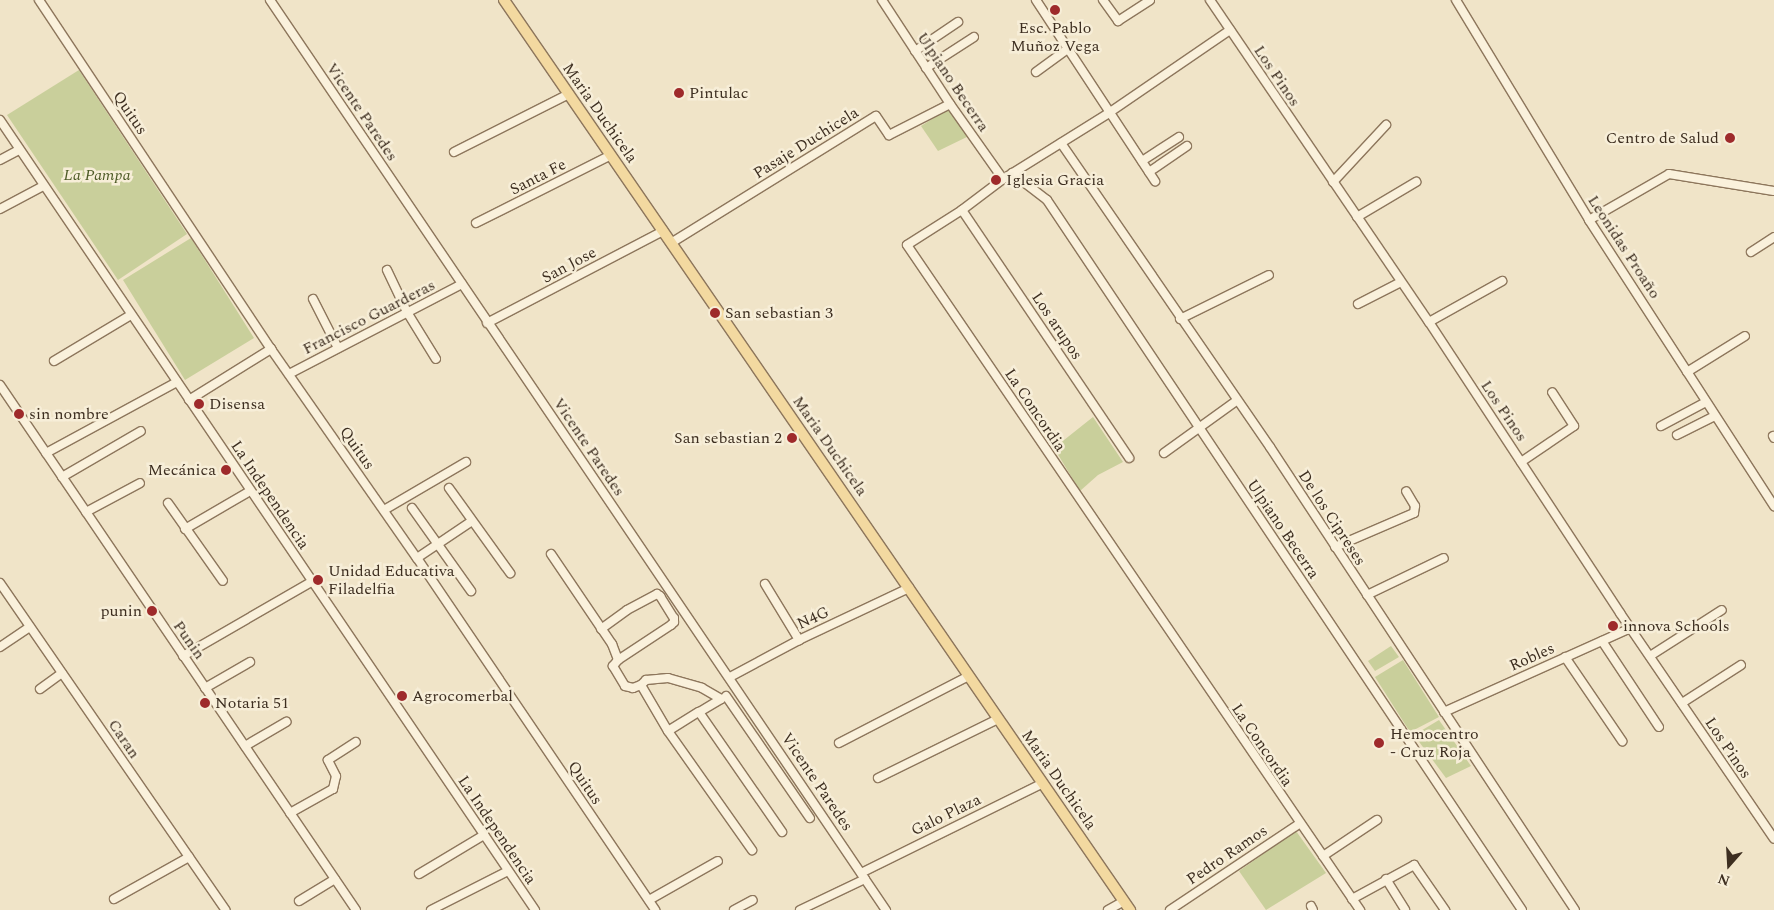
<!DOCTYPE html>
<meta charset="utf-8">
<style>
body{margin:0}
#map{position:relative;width:1774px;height:910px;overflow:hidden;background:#f0e4c8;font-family:Spectral,serif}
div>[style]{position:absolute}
.green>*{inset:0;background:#c9cf9b}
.roads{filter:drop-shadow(1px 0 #8d765c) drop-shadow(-1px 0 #8d765c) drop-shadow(0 1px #8d765c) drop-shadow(0 -1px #8d765c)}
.minor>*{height:8px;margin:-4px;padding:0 4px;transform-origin:4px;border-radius:4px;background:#faf1dc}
.major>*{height:10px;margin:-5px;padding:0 5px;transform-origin:5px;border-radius:5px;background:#f3d9a0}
.dots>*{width:14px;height:14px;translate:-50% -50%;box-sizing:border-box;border:2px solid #f7eed8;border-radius:50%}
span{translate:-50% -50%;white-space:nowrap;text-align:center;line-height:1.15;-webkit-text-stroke:5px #f7eed8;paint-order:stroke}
.poi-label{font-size:16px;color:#3d2e20}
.left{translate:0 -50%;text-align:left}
.right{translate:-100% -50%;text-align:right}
.street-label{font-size:16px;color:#3d2e20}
.park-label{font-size:16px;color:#4d5a26;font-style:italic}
.north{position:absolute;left:1704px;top:840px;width:50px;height:50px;-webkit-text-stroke:4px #f7eed8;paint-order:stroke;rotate:199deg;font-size:14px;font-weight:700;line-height:20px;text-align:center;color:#3d2e20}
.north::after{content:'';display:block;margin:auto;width:18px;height:22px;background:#3d2e20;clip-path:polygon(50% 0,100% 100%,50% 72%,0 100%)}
</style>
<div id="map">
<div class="green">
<i style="clip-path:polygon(79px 70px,187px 234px,118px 280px,7px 115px)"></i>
<i style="clip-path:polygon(951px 107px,971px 135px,938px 151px,921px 126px)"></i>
<i style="clip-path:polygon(191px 238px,254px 338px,185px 380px,123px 280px)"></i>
<i style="clip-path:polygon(1093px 417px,1123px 462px,1098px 475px,1080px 491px,1054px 448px)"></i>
<i style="clip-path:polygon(1391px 646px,1399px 657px,1375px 671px,1368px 661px)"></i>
<i style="clip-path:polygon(1403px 660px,1439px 717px,1410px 732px,1375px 677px)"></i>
<i style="clip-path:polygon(1439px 720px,1471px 766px,1446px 778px,1414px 735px)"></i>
<i style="clip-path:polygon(1296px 831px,1326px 873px,1266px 910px,1239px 871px)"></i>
</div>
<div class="roads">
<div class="minor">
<i style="left:39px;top:0;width:419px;rotate:56.4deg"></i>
<i style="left:271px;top:349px;width:255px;rotate:55.1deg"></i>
<i style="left:417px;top:558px;width:425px;rotate:55.9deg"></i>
<i style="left:270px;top:0;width:1099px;rotate:55.91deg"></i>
<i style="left:882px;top:0;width:124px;rotate:56.8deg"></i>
<i style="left:950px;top:104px;width:92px;rotate:54.8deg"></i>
<i style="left:1036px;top:0;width:217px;rotate:56.7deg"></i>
<i style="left:1103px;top:0;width:26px;rotate:54deg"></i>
<i style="left:1118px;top:21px;width:38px;rotate:-33deg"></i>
<i style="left:1210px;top:0;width:389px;rotate:55.8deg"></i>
<i style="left:1429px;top:322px;width:348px;rotate:56.7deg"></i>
<i style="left:1620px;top:613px;width:273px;rotate:55.7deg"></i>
<i style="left:1456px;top:0;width:257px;rotate:58.8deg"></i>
<i style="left:1589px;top:220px;width:341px;rotate:57.1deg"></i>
<i style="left:1230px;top:30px;width:147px;rotate:145.6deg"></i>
<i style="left:1109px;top:113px;width:125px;rotate:148.1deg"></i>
<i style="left:1003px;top:179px;width:51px;rotate:142.9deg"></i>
<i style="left:962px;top:210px;width:65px;rotate:147.5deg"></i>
<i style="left:907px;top:245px;width:805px;rotate:55.74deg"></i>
<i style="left:915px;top:51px;width:52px;rotate:-34deg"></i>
<i style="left:926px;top:68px;width:57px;rotate:-32.9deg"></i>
<i style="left:1036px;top:72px;width:39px;rotate:-36deg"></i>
<i style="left:0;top:120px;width:954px;rotate:55.89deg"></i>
<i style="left:1061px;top:143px;width:369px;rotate:55.5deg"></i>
<i style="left:1270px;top:447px;width:554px;rotate:56.63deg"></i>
<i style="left:454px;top:152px;width:129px;rotate:-26.8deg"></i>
<i style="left:0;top:160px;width:21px;rotate:-28deg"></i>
<i style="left:1142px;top:161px;width:44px;rotate:-33deg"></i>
<i style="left:1149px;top:172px;width:46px;rotate:-34.4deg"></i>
<i style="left:1012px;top:173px;width:44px;rotate:37.6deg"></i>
<i style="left:1047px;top:200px;width:854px;rotate:56.22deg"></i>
<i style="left:1333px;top:182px;width:78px;rotate:-47.1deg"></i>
<i style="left:0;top:209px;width:49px;rotate:-28.1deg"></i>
<i style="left:962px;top:210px;width:299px;rotate:56deg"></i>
<i style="left:1357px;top:217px;width:69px;rotate:-30.7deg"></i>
<i style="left:1589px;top:220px;width:92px;rotate:-29.9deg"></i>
<i style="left:1669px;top:174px;width:106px;rotate:9.2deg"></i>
<i style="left:476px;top:223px;width:151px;rotate:-26.7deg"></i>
<i style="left:671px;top:243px;width:241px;rotate:-31.8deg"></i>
<i style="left:876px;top:116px;width:23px;rotate:56deg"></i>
<i style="left:889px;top:135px;width:68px;rotate:-26.9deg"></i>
<i style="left:1751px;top:252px;width:27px;rotate:-33deg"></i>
<i style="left:387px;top:270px;width:47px;rotate:64.5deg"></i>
<i style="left:407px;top:312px;width:55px;rotate:58.3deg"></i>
<i style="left:313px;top:299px;width:55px;rotate:63deg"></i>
<i style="left:1358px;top:304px;width:48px;rotate:-27.1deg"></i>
<i style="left:1180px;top:319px;width:99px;rotate:-26.3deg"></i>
<i style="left:1429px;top:322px;width:84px;rotate:-29.3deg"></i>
<i style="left:487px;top:323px;width:199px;rotate:-27.6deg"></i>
<i style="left:54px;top:361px;width:90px;rotate:-30.9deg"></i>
<i style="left:1687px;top:372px;width:68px;rotate:-31.8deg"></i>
<i style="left:289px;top:374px;width:195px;rotate:-27.5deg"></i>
<i style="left:0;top:385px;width:634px;rotate:55.86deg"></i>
<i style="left:189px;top:400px;width:97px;rotate:-31.9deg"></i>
<i style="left:1661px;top:426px;width:51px;rotate:-28.1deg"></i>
<i style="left:1677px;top:435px;width:42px;rotate:-26.6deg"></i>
<i style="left:1773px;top:436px;width:2px;rotate:63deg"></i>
<i style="left:46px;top:453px;width:149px;rotate:-28.5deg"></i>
<i style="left:1164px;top:453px;width:89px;rotate:-35.8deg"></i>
<i style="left:1521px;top:462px;width:64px;rotate:-34.2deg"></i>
<i style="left:1574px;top:426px;width:40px;rotate:-122.9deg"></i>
<i style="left:62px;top:477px;width:91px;rotate:-30.2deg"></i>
<i style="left:449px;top:488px;width:105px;rotate:54.3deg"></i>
<i style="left:168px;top:503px;width:95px;rotate:54.8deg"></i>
<i style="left:412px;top:508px;width:102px;rotate:54.6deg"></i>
<i style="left:384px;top:510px;width:95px;rotate:-30.3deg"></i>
<i style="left:86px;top:512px;width:61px;rotate:-28.2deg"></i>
<i style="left:185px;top:529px;width:75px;rotate:-30.3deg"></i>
<i style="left:1335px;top:547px;width:86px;rotate:-23.3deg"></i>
<i style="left:1414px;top:513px;width:7px;rotate:-82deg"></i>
<i style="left:1415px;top:506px;width:17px;rotate:-121deg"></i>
<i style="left:551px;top:554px;width:109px;rotate:55.9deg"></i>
<i style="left:612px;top:644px;width:17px;rotate:69deg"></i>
<i style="left:618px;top:660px;width:8px;rotate:130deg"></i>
<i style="left:613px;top:666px;width:23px;rotate:59deg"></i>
<i style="left:625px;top:686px;width:8px;rotate:14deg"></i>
<i style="left:633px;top:688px;width:9px;rotate:-21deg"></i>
<i style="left:641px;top:685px;width:53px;rotate:59.6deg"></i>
<i style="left:668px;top:731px;width:36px;rotate:-32deg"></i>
<i style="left:699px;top:712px;width:146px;rotate:55.3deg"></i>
<i style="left:417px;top:558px;width:66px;rotate:-33.9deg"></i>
<i style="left:0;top:583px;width:397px;rotate:55.4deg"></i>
<i style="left:765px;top:584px;width:66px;rotate:58.7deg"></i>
<i style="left:1367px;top:595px;width:85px;rotate:-25.7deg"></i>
<i style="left:601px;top:629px;width:32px;rotate:-36deg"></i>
<i style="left:627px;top:610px;width:34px;rotate:-28deg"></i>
<i style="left:657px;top:594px;width:4px;rotate:34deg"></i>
<i style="left:660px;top:596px;width:26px;rotate:58deg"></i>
<i style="left:674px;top:618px;width:4px;rotate:90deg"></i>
<i style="left:674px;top:622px;width:4px;rotate:135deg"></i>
<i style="left:671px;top:625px;width:64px;rotate:146.6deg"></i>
<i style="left:1602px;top:641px;width:103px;rotate:56.5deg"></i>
<i style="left:0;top:647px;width:36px;rotate:-34deg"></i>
<i style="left:183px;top:656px;width:148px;rotate:-30deg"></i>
<i style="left:1650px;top:656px;width:85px;rotate:-32.6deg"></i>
<i style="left:1565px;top:657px;width:102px;rotate:55.8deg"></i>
<i style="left:730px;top:677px;width:78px;rotate:-28.2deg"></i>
<i style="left:799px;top:640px;width:122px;rotate:-25.3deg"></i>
<i style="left:641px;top:685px;width:7px;rotate:-45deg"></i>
<i style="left:646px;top:680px;width:22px;rotate:-5deg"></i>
<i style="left:668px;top:678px;width:35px;rotate:16deg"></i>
<i style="left:702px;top:688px;width:22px;rotate:30deg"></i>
<i style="left:721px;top:699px;width:26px;rotate:149deg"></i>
<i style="left:205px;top:688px;width:52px;rotate:-30deg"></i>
<i style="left:40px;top:689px;width:27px;rotate:-36deg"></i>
<i style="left:726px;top:696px;width:148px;rotate:55.5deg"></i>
<i style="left:1682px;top:703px;width:70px;rotate:-32.8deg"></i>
<i style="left:1444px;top:712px;width:205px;rotate:-24.2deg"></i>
<i style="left:668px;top:731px;width:146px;rotate:54.8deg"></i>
<i style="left:839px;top:743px;width:146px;rotate:-27.3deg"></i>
<i style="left:245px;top:746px;width:48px;rotate:-30.3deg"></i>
<i style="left:878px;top:778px;width:134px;rotate:-26.2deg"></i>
<i style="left:290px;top:813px;width:49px;rotate:-29.2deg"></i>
<i style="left:333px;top:789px;width:13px;rotate:-77deg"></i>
<i style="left:336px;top:776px;width:18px;rotate:-117deg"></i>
<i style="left:328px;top:760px;width:33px;rotate:-33deg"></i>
<i style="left:1323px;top:856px;width:65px;rotate:-33.7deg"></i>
<i style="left:861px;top:873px;width:203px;rotate:-26.3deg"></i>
<i style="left:419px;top:874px;width:76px;rotate:-31deg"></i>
<i style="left:1386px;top:879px;width:36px;rotate:58deg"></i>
<i style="left:114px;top:899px;width:86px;rotate:-29.2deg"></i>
<i style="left:1352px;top:899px;width:71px;rotate:-28.7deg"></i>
<i style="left:1414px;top:865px;width:55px;rotate:55.4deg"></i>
<i style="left:649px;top:900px;width:79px;rotate:-29.5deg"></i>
<i style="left:299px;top:901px;width:42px;rotate:-31.4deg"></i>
<i style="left:1311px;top:906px;width:4px;rotate:63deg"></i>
<i style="left:431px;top:910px;width:86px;rotate:-26.9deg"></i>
<i style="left:734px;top:910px;width:21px;rotate:-28deg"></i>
<i style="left:800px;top:910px;width:72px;rotate:-25.5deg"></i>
<i style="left:1108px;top:910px;width:18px;rotate:-29deg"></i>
<i style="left:1170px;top:910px;width:155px;rotate:-33.7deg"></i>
</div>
<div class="major">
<i style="left:504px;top:0;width:1105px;rotate:55.48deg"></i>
</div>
</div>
<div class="dots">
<i style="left:1055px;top:10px;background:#9e2a2b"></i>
<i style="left:679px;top:93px;background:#9e2a2b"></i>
<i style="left:1730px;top:138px;background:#9e2a2b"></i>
<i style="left:996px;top:180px;background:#9e2a2b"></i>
<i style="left:715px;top:313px;background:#9e2a2b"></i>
<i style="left:199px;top:404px;background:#9e2a2b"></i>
<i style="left:19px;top:414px;background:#9e2a2b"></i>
<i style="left:792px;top:438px;background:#9e2a2b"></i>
<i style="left:226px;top:470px;background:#9e2a2b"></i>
<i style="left:318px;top:580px;background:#9e2a2b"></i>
<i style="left:152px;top:611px;background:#9e2a2b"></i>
<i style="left:1613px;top:626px;background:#9e2a2b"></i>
<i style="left:402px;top:696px;background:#9e2a2b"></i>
<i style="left:205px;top:703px;background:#9e2a2b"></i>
<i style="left:1379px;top:743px;background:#9e2a2b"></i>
</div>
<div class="poi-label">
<span style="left:1055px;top:37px">Esc. Pablo<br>Muñoz Vega</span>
<span class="left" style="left:689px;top:93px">Pintulac</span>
<span class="right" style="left:1719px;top:138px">Centro de Salud</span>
<span class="left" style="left:1006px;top:180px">Iglesia Gracia</span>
<span class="left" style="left:725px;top:313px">San sebastian 3</span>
<span class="left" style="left:209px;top:404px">Disensa</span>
<span class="left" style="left:29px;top:414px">sin nombre</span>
<span class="right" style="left:782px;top:438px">San sebastian 2</span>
<span class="right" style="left:216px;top:470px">Mecánica</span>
<span class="left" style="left:328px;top:580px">Unidad Educativa<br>Filadelfia</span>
<span class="right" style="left:142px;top:611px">punin</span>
<span class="left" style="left:1623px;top:626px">innova Schools</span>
<span class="left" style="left:412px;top:696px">Agrocomerbal</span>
<span class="left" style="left:215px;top:703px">Notaria 51</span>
<span class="left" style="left:1390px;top:743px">Hemocentro<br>- Cruz Roja</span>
</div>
<div class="street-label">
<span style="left:1277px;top:76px;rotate:56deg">Los Pinos</span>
<span style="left:953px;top:82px;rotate:56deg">Ulpiano Becerra</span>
<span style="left:362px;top:112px;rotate:56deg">Vicente Paredes</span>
<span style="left:130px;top:113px;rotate:56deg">Quitus</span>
<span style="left:600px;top:113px;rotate:55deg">Maria Duchicela</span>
<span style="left:806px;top:143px;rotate:-32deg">Pasaje Duchicela</span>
<span style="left:538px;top:177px;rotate:-27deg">Santa Fe</span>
<span style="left:1624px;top:247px;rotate:57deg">Leonidas Proaño</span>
<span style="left:569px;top:265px;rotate:-28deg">San Jose</span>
<span style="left:369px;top:317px;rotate:-27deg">Francisco Guarderas</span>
<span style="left:1057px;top:326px;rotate:56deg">Los arupos</span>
<span style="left:1035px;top:410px;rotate:56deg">La Concordia</span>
<span style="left:1504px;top:411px;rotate:56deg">Los Pinos</span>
<span style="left:830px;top:446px;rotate:55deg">Maria Duchicela</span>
<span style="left:589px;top:447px;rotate:56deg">Vicente Paredes</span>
<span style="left:357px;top:448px;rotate:55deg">Quitus</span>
<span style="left:270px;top:495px;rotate:56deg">La Independencia</span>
<span style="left:1332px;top:518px;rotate:57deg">De los Cipreses</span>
<span style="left:1283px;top:529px;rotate:56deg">Ulpiano Becerra</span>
<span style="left:813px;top:618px;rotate:-25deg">N4G</span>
<span style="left:189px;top:640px;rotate:55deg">Punin</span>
<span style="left:1532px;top:657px;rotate:-24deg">Robles</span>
<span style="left:124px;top:739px;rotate:56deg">Caran</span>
<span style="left:1262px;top:745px;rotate:56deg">La Concordia</span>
<span style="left:1728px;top:748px;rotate:56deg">Los Pinos</span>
<span style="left:1059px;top:780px;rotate:55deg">Maria Duchicela</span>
<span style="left:817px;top:782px;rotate:56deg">Vicente Paredes</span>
<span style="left:585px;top:783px;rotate:56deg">Quitus</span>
<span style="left:946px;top:815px;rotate:-26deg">Galo Plaza</span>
<span style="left:497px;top:830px;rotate:56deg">La Independencia</span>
<span style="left:1227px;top:855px;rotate:-34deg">Pedro Ramos</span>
</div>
<div class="park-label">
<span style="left:97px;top:175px">La Pampa</span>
</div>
<div class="north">N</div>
</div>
